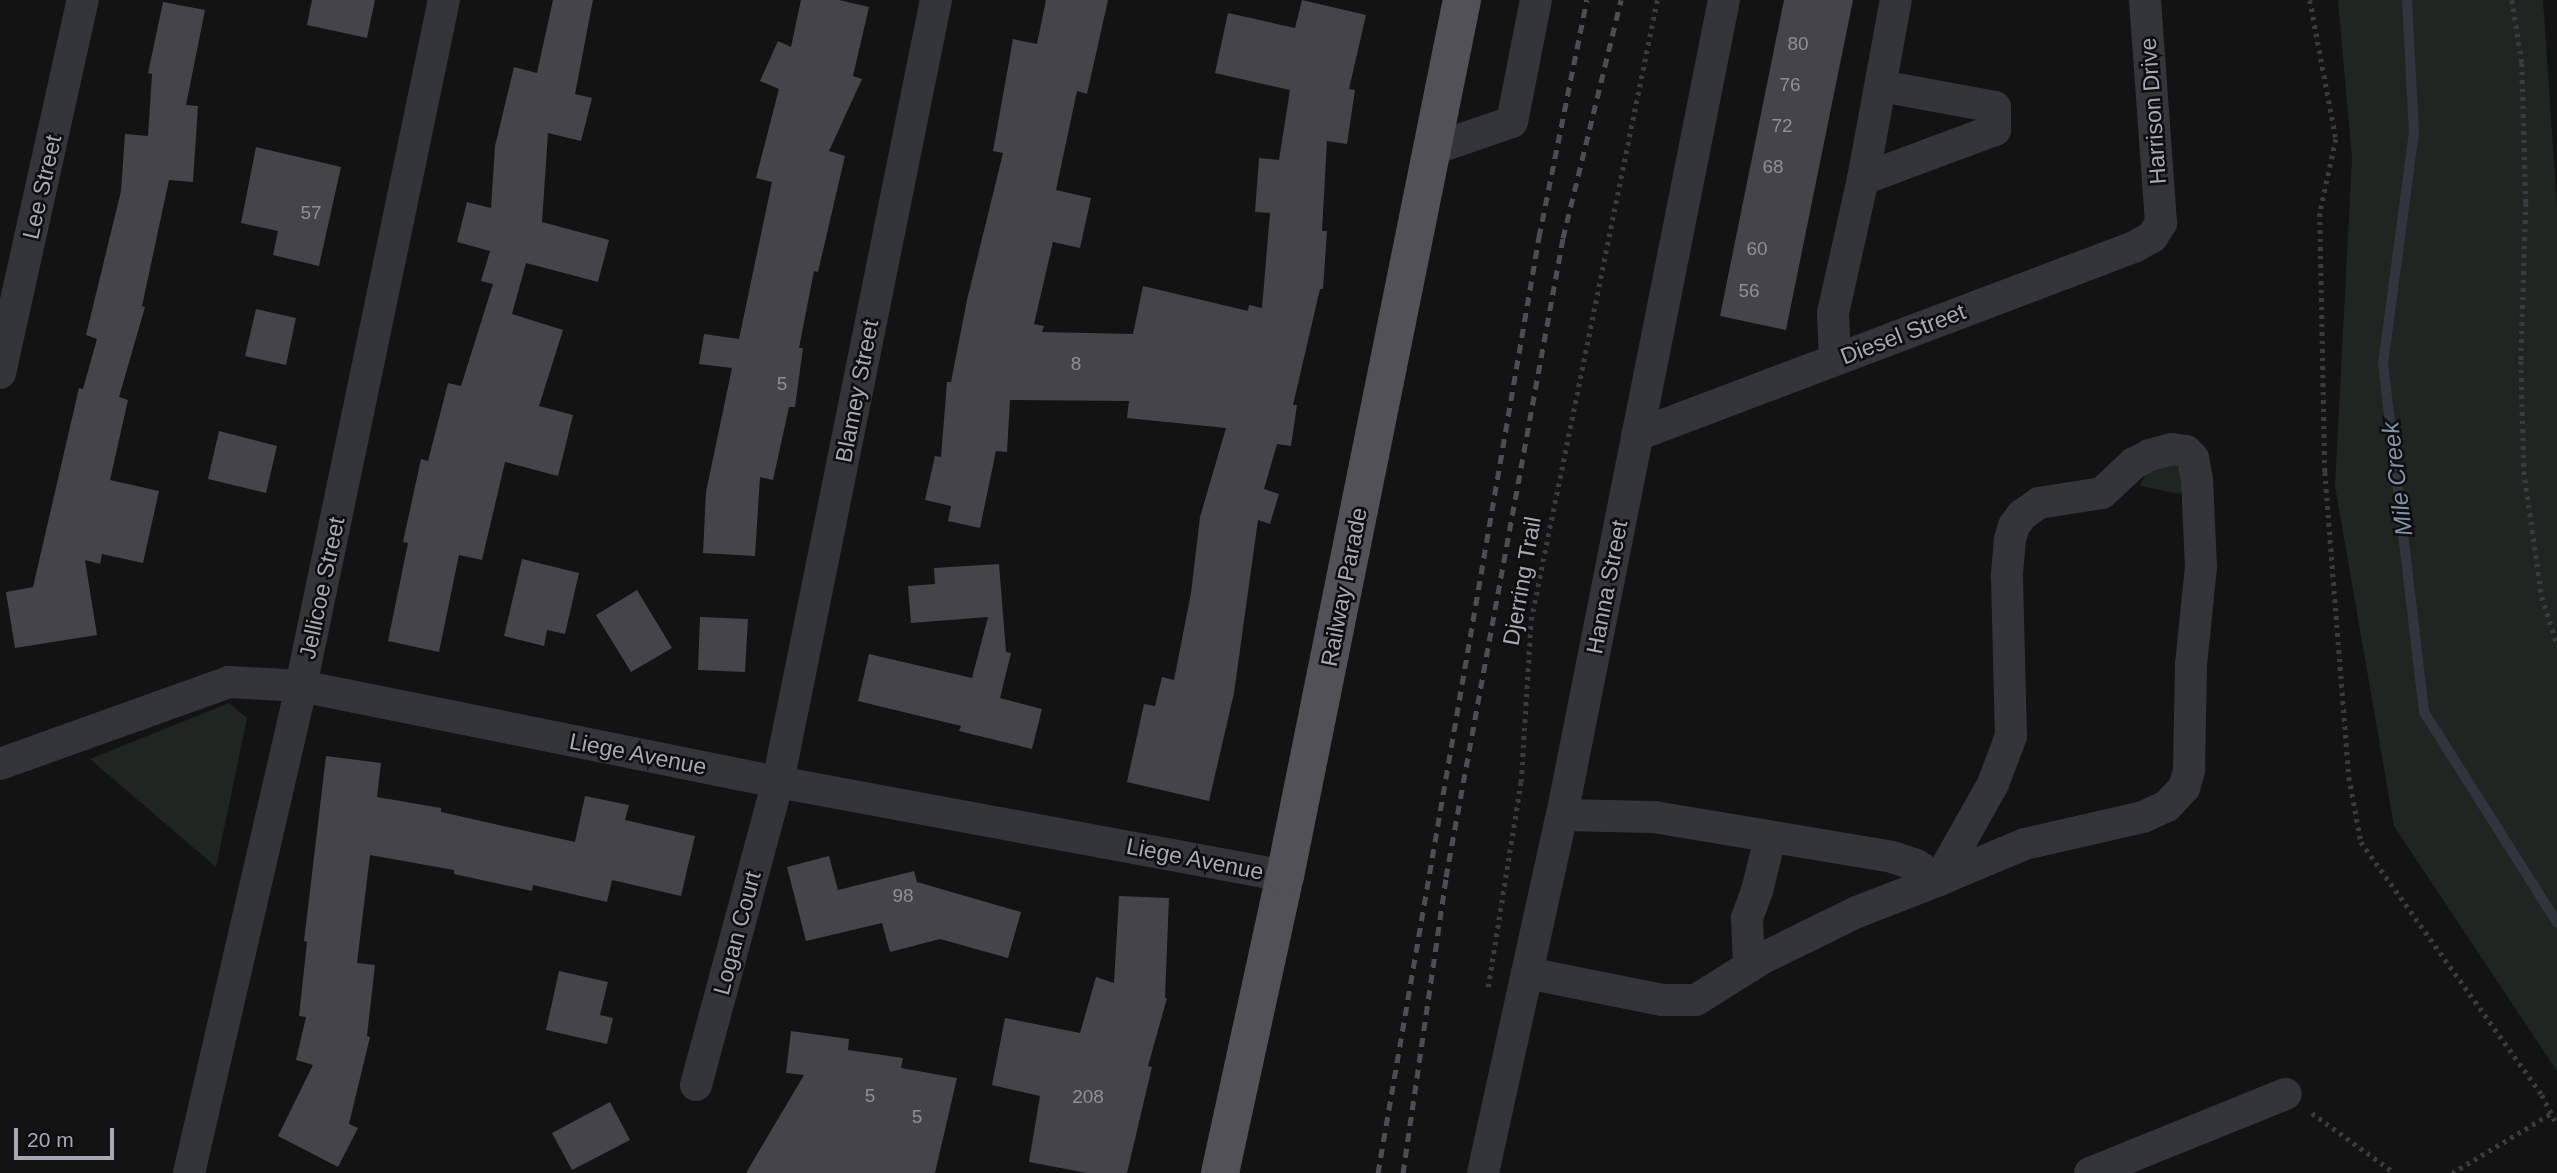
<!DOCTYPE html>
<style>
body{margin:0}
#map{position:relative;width:2557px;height:1173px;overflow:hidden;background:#131314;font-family:Helvetica,sans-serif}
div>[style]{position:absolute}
.green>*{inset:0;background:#1f2621}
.stream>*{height:10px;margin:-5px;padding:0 5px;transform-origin:5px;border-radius:5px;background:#30363d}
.building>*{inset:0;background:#454549}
.path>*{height:4.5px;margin-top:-2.25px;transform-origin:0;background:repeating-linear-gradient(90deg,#3a3b3f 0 3.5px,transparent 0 8.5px)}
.minor>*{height:32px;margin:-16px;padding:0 16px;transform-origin:16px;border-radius:16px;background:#343539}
.major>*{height:38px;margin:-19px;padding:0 19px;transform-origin:19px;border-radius:19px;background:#515157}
.rail>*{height:5px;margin-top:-2.5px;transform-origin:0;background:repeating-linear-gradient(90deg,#4d4e53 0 9px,transparent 0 16px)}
span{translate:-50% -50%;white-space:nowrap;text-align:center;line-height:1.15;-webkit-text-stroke:5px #0e0e0f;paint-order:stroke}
.number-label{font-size:19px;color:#8e9098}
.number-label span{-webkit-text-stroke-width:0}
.street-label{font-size:23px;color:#a6a9b3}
.water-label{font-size:24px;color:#8094aa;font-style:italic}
.scale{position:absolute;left:14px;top:1128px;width:100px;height:32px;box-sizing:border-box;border:4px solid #a6a9b3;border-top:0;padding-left:9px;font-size:21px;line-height:24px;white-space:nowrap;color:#a6a9b3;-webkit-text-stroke:5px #0e0e0f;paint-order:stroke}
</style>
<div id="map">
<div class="green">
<i style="clip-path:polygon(2338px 0,2543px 0,2557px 207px,2557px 1071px,2394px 826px,2335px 486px,2352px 159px)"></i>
<i style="clip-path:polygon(2158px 465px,2180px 465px,2183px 490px,2180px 494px,2140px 486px,2145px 475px)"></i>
<i style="clip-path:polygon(229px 703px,247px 718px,216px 867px,90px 759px)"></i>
</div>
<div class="stream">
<i style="left:2407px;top:0;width:132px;rotate:87deg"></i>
<i style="left:2414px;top:132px;width:233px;rotate:97.6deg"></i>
<i style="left:2383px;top:363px;width:351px;rotate:83.3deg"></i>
<i style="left:2424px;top:712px;width:249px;rotate:57.7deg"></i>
</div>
<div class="building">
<i style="clip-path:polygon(312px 0,375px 0,367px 38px,307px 25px)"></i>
<i style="clip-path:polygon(553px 0,593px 0,575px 94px,592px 98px,581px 141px,548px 133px,542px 222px,609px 240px,598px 282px,526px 263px,512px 314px,563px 330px,539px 406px,573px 415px,558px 476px,505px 462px,482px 560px,459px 555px,439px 652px,388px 641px,408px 543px,403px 542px,421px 459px,428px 461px,448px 383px,461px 386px,493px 284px,481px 281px,490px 251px,457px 242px,467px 202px,491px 208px,495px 146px,514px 67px,537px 73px)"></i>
<i style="clip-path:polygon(801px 0,839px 0,869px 7px,853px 76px,862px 79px,829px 151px,845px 156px,818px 272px,814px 271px,799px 348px,803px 348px,795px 407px,789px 407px,773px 480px,760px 477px,755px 556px,703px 553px,706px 492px,732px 368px,699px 364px,704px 334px,739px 339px,772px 182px,756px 178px,779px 89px,760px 81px,778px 41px,791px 47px)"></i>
<i style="clip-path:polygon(1046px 0,1108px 0,1087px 94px,1077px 91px,1056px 190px,1091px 198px,1080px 248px,1053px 242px,1034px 324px,1044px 326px,1042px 332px,1133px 334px,1143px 286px,1248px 311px,1249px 305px,1262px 308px,1270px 213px,1255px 212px,1259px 158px,1279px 160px,1290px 90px,1215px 73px,1228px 13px,1295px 28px,1302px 0,1366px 15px,1349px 89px,1355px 90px,1347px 144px,1327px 141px,1322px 231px,1327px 231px,1323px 289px,1320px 289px,1293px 405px,1297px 405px,1291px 446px,1277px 444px,1264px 489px,1279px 494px,1270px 524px,1258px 520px,1234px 693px,1209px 801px,1127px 782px,1144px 704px,1155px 706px,1162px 677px,1174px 680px,1191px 593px,1200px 517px,1226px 428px,1127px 418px,1129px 401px,1010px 400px,1007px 452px,996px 451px,980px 528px,948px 521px,951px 506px,925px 500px,935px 456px,941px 457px,947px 382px,951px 382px,967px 300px,1003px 153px,993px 151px,1013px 39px,1037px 44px)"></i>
<i style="clip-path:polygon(1784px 0,1853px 0,1786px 330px,1720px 316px)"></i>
<i style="clip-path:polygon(163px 2px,205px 10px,186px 105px,198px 106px,193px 182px,169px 180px,142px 306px,145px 307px,119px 397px,128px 400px,110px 480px,159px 491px,143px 563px,102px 554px,100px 564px,85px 560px,97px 635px,15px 648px,6px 592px,33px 587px,79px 388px,83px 389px,97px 339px,86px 335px,121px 191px,125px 134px,148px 136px,152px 74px,148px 73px)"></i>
<i style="clip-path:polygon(256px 147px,341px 167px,319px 266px,273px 255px,278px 231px,241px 223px)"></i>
<i style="clip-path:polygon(256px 309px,296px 318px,286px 365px,245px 356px)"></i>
<i style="clip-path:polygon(219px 431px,277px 446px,266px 493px,208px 479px)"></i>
<i style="clip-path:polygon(522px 559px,579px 573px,565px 634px,547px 630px,544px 646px,504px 636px)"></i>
<i style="clip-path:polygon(999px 564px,1006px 652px,1011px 653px,1000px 698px,1042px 709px,1032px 749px,959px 731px,961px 726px,858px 701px,869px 654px,972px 678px,988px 617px,911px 623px,908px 586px,935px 584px,934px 568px)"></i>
<i style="clip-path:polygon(637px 590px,672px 648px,631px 672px,596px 615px)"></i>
<i style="clip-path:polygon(700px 617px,748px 619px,745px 672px,698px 670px)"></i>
<i style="clip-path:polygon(326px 756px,381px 763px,377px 797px,441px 808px,441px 812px,575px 842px,585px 796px,629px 805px,625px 820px,695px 836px,681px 896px,612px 880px,607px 902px,533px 885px,532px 891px,454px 874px,454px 870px,370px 855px,357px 963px,375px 965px,367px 1036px,370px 1037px,349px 1124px,358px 1128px,338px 1167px,278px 1136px,313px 1065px,296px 1060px,306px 1017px,299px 1016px,307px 942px,304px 941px)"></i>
<i style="clip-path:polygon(829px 856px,838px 890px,914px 871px,917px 882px,1021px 912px,1008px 958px,940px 939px,890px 952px,882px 923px,806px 941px,787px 867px)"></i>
<i style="clip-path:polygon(1119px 896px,1169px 898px,1165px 998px,1167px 998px,1148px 1066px,1152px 1067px,1127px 1173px,1087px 1173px,1029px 1162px,1040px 1096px,992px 1085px,1005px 1018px,1080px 1033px,1096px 977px,1114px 983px)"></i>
<i style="clip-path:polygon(559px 971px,608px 982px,600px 1015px,613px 1018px,607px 1044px,546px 1030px)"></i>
<i style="clip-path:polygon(791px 1031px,849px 1039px,848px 1050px,903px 1058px,901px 1068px,957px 1078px,935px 1173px,746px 1173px,804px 1075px,786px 1073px)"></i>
<i style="clip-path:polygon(610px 1102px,630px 1140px,572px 1170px,552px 1133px)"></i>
</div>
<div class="path">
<i style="left:2310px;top:0;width:141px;rotate:79.4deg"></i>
<i style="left:2336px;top:139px;width:76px;rotate:102.2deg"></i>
<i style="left:2320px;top:213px;width:259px;rotate:88.9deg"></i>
<i style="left:2325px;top:472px;width:306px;rotate:85.5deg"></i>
<i style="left:2349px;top:777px;width:66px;rotate:79.5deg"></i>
<i style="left:2361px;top:842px;width:311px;rotate:54.4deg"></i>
<i style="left:2542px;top:1095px;width:34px;rotate:63deg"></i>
<i style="left:2512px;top:0;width:64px;rotate:81deg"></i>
<i style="left:2522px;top:63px;width:140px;rotate:88.4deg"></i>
<i style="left:2526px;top:203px;width:158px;rotate:91.8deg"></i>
<i style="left:2521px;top:361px;width:110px;rotate:88.4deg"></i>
<i style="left:2524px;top:471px;width:127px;rotate:81.9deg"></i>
<i style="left:2542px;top:597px;width:49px;rotate:72.3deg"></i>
<i style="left:1488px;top:987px;width:208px;rotate:-80.9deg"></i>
<i style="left:1521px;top:782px;width:162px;rotate:-86.5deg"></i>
<i style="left:1531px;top:620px;width:633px;rotate:-78.51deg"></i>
<i style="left:2312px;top:1113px;width:102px;rotate:35.9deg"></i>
<i style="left:2452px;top:1173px;width:117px;rotate:-31deg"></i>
</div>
<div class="minor">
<i style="left:1433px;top:149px;width:83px;rotate:-18.9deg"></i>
<i style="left:1512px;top:122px;width:124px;rotate:-78.9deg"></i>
<i style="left:1863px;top:179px;width:141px;rotate:-20.4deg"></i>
<i style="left:1995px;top:130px;width:23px;rotate:-90deg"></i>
<i style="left:1995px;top:107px;width:116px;rotate:-169.6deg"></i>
<i style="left:1835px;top:359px;width:46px;rotate:-92.5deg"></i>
<i style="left:1833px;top:313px;width:137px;rotate:-77.4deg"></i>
<i style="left:1863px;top:179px;width:182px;rotate:-79.6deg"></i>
<i style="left:0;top:373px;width:382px;rotate:-77.5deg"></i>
<i style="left:1637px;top:435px;width:531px;rotate:-20.72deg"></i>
<i style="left:2134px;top:247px;width:21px;rotate:-29deg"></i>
<i style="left:2152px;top:237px;width:17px;rotate:-57deg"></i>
<i style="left:2161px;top:223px;width:224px;rotate:-94.1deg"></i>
<i style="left:0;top:764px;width:243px;rotate:-19.7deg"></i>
<i style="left:229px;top:682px;width:72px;rotate:3.2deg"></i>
<i style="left:301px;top:686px;width:487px;rotate:11.4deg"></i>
<i style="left:778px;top:782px;width:516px;rotate:10.5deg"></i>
<i style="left:1562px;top:815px;width:92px;rotate:1.2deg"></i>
<i style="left:1654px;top:817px;width:241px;rotate:9.5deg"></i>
<i style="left:1892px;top:857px;width:25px;rotate:18deg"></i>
<i style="left:1916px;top:865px;width:27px;rotate:33deg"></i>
<i style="left:1749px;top:967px;width:49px;rotate:-92.3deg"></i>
<i style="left:1747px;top:918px;width:29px;rotate:-70deg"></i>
<i style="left:1757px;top:891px;width:55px;rotate:-76.2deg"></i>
<i style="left:1527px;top:973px;width:138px;rotate:11.3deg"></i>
<i style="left:1662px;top:1000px;width:34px"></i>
<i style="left:1696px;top:1000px;width:77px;rotate:-32.2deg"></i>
<i style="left:1761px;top:959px;width:107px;rotate:-26.1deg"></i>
<i style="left:1857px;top:912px;width:88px;rotate:-21.3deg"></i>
<i style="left:1939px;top:880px;width:93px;rotate:-22.7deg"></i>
<i style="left:2025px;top:844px;width:121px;rotate:-12.9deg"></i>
<i style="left:2143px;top:817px;width:26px;rotate:-25deg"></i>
<i style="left:2167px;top:806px;width:25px;rotate:-47deg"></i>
<i style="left:2184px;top:788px;width:19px;rotate:-74deg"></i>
<i style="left:2189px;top:770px;width:105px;rotate:-88.9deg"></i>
<i style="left:2191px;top:665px;width:99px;rotate:-84.2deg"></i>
<i style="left:2201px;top:567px;width:87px;rotate:-92.6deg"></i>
<i style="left:2197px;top:480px;width:22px;rotate:-100deg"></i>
<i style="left:2193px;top:458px;width:10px;rotate:-135deg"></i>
<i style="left:2186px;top:451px;width:14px;rotate:-172deg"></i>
<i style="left:2172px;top:449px;width:23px;rotate:165deg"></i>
<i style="left:2150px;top:455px;width:18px;rotate:153deg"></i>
<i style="left:2134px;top:463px;width:44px;rotate:136.8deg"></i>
<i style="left:2102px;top:493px;width:64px;rotate:171deg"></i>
<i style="left:2039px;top:503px;width:21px;rotate:145deg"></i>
<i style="left:2022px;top:515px;width:14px;rotate:126deg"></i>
<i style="left:2014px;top:526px;width:14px;rotate:107deg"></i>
<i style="left:2010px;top:539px;width:38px;rotate:95deg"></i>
<i style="left:2007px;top:577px;width:159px;rotate:88.6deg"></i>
<i style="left:2011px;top:736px;width:51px;rotate:110.6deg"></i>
<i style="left:1993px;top:784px;width:110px;rotate:119.4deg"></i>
<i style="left:696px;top:1085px;width:314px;rotate:-74.9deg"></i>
<i style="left:778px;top:782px;width:798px;rotate:-78.58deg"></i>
<i style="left:189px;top:1173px;width:500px;rotate:-77deg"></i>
<i style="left:301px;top:686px;width:701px;rotate:-78.23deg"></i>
<i style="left:1483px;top:1173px;width:367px;rotate:-77.6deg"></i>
<i style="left:1562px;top:815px;width:831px;rotate:-78.76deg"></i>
<i style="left:2090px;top:1173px;width:211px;rotate:-22deg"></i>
</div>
<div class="major">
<i style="left:1220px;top:1173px;width:304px;rotate:-77.7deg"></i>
<i style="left:1285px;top:876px;width:894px;rotate:-78.58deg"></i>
</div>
<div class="rail">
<i style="left:1378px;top:1173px;width:950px;rotate:-80.24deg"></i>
<i style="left:1539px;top:237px;width:242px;rotate:-78.6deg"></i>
<i style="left:1403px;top:1173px;width:299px;rotate:-81.7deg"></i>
<i style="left:1446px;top:877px;width:650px;rotate:-79.62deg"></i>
<i style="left:1563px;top:238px;width:245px;rotate:-76.3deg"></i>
</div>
<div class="number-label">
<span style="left:1798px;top:44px">80</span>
<span style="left:1790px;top:85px">76</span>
<span style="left:1782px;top:126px">72</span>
<span style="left:1773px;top:167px">68</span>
<span style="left:311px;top:213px">57</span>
<span style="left:1757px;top:249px">60</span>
<span style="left:1749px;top:291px">56</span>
<span style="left:1076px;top:364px">8</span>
<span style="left:782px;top:384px">5</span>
<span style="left:903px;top:896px">98</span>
<span style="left:870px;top:1096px">5</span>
<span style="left:1088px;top:1097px">208</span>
<span style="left:917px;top:1117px">5</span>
</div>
<div class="street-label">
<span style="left:2153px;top:111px;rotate:-94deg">Harrison Drive</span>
<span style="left:42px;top:187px;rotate:-77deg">Lee Street</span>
<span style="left:1903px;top:334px;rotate:-21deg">Diesel Street</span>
<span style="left:857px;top:391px;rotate:-79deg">Blamey Street</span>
<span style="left:1522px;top:581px;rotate:-80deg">Djerring Trail</span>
<span style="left:1344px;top:587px;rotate:-79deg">Railway Parade</span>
<span style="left:1607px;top:587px;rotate:-79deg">Hanna Street</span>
<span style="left:322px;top:588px;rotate:-78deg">Jellicoe Street</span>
<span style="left:638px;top:754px;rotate:11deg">Liege Avenue</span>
<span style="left:1195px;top:859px;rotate:11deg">Liege Avenue</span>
<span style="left:737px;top:933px;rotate:-75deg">Logan Court</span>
</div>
<div class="water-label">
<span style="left:2397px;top:479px;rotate:-97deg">Mile Creek</span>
</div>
<div class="scale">20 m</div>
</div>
